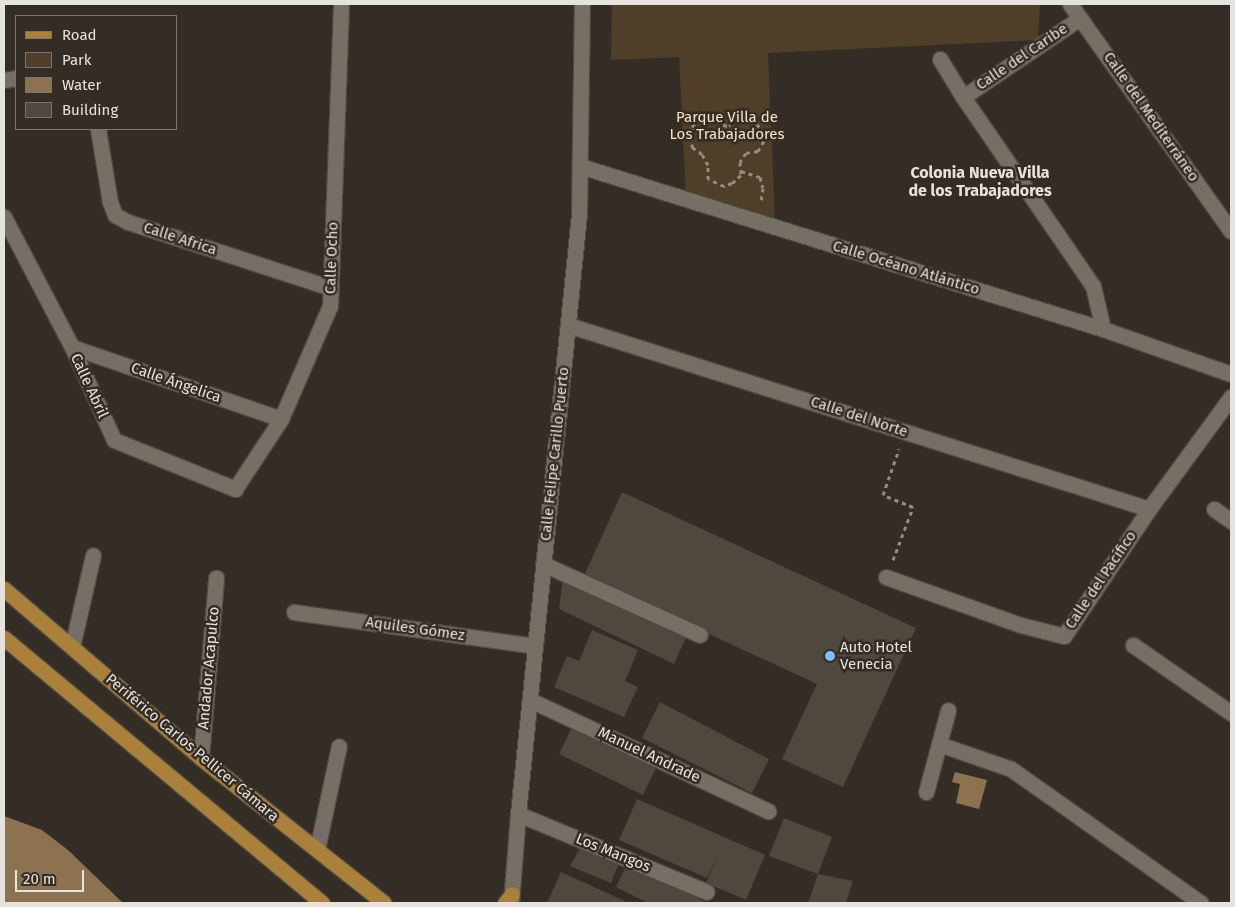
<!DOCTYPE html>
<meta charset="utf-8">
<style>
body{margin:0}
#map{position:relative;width:1235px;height:907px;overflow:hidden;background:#342d25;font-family:"Fira Sans",sans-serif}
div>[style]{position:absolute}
.green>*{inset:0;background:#4f3e28}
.water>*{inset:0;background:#8c7251}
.building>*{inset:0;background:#4e483f}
.path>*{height:3px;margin-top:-1.5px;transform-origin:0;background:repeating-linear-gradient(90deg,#928c86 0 4px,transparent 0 8px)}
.roads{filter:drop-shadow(1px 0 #504a44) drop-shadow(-1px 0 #504a44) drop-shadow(0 1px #504a44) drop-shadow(0 -1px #504a44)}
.minor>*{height:15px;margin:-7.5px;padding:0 7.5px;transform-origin:7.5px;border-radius:7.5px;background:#766f66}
.major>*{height:15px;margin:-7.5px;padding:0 7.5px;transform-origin:7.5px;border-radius:7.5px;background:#ab803a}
.dots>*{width:14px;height:14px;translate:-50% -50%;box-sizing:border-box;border:2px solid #342d25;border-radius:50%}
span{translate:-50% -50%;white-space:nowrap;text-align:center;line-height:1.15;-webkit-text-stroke:5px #342d25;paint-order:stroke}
.street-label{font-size:15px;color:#e6e2dd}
.park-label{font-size:15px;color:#fbe0bf}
.poi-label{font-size:15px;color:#e6e2dd}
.left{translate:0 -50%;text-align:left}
.neighbourhood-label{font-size:16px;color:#e6e2dd;font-weight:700}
.frame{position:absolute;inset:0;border:5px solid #e6e2dd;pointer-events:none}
.legend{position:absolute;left:15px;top:15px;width:162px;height:115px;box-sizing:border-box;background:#342d25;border:1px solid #7b756f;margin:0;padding:6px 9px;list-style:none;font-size:15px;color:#e6e2dd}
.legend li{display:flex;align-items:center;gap:10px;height:25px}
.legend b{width:25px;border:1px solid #7b756f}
.scale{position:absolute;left:15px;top:870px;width:69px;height:22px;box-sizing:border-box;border:2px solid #e6e2dd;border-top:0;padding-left:6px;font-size:15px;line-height:18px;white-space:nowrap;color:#e6e2dd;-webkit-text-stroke:4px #342d25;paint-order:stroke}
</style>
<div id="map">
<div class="green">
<i style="clip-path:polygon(612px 4px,1040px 4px,1038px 40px,768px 53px,775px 221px,686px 196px,679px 57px,611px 60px)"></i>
</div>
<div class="water">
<i style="clip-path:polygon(955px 772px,987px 780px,979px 809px,956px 803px,960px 784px,952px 782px)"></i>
<i style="clip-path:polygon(4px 816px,42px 830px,68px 850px,123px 903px,4px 903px)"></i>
</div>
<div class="building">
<i style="clip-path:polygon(622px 492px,916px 628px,843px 787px,782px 759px,817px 684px,584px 576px)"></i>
<i style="clip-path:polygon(563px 578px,688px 633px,674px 664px,559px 609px)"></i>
<i style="clip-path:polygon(592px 630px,638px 650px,625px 681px,638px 687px,624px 717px,554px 687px,567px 656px,579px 661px)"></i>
<i style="clip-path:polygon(660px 702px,769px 759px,752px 793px,642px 738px)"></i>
<i style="clip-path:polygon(572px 727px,656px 768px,643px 795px,559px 754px)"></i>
<i style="clip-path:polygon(637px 799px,765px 855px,746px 900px,706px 883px,720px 850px,707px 878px,619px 840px)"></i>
<i style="clip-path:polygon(784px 818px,832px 837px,818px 874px,769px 856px)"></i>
<i style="clip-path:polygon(580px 848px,619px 863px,611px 883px,570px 866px)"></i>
<i style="clip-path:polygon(627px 864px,697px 898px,707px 903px,648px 903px,616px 887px)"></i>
<i style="clip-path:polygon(561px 872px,629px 903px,547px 903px)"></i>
<i style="clip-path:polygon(818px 874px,853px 881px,846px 903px,808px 903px)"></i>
</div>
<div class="path">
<i style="left:710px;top:116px;width:16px;rotate:35deg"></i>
<i style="left:723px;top:125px;width:6px;rotate:9deg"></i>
<i style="left:729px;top:126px;width:17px;rotate:-31deg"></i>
<i style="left:744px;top:117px;width:7px;rotate:8deg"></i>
<i style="left:751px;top:118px;width:18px;rotate:47deg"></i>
<i style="left:763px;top:131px;width:10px;rotate:84deg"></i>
<i style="left:764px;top:141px;width:12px;rotate:121deg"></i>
<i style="left:758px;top:151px;width:12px;rotate:171deg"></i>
<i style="left:746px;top:153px;width:11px;rotate:124deg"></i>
<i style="left:740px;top:162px;width:13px;rotate:86deg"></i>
<i style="left:741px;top:175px;width:12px;rotate:138deg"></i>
<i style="left:732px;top:183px;width:9px;rotate:159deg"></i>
<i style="left:724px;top:186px;width:17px;rotate:-156deg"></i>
<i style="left:708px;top:179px;width:14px;rotate:-90deg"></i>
<i style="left:708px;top:165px;width:13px;rotate:-119deg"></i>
<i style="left:702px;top:154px;width:11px;rotate:-146deg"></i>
<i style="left:693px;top:148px;width:9px;rotate:-111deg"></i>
<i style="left:690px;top:140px;width:13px;rotate:-81deg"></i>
<i style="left:692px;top:127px;width:9px;rotate:-49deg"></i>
<i style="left:698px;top:120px;width:13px;rotate:-18deg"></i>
<i style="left:741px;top:171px;width:20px;rotate:18deg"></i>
<i style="left:760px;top:177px;width:11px;rotate:75deg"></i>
<i style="left:763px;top:188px;width:15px;rotate:98deg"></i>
<i style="left:893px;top:560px;width:57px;rotate:-69.3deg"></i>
<i style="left:913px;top:507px;width:32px;rotate:-158deg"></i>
<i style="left:883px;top:495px;width:49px;rotate:-70.8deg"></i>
</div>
<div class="roads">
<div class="minor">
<i style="left:1070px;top:4px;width:278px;rotate:54.7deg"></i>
<i style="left:940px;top:59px;width:44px;rotate:58.8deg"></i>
<i style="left:963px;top:97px;width:229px;rotate:55.5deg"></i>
<i style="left:1093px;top:286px;width:44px;rotate:76.9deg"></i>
<i style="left:4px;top:80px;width:12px;rotate:-9deg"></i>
<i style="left:963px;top:97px;width:141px;rotate:-34deg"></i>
<i style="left:98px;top:129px;width:74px;rotate:80.7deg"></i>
<i style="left:110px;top:202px;width:14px;rotate:69deg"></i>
<i style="left:115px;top:215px;width:15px;rotate:28deg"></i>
<i style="left:128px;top:222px;width:213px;rotate:18deg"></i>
<i style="left:580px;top:166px;width:548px;rotate:17.31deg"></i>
<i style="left:1103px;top:329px;width:136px;rotate:19.4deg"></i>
<i style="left:4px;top:217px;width:147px;rotate:62.4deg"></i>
<i style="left:72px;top:347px;width:102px;rotate:65.7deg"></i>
<i style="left:114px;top:440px;width:131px;rotate:22deg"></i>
<i style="left:235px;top:489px;width:84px;rotate:-56.7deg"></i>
<i style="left:281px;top:419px;width:123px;rotate:-66.6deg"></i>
<i style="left:330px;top:306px;width:302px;rotate:-87.9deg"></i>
<i style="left:568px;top:325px;width:609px;rotate:17.57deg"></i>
<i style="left:72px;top:347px;width:221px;rotate:19deg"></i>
<i style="left:1214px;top:509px;width:21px;rotate:35deg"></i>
<i style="left:543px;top:564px;width:172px;rotate:24.3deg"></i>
<i style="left:886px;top:577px;width:143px;rotate:19.6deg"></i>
<i style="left:1021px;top:625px;width:44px;rotate:14.3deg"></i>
<i style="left:1064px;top:636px;width:153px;rotate:-56.2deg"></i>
<i style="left:1149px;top:509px;width:139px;rotate:-53.8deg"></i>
<i style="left:294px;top:612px;width:243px;rotate:8deg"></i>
<i style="left:1133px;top:645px;width:119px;rotate:34.8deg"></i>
<i style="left:72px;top:647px;width:94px;rotate:-77.1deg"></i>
<i style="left:530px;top:700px;width:263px;rotate:25deg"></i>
<i style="left:939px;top:744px;width:35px;rotate:-75deg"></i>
<i style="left:201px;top:758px;width:181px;rotate:-85.2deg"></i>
<i style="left:926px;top:792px;width:50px;rotate:-74.8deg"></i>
<i style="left:939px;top:744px;width:76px;rotate:19.1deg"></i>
<i style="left:1011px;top:769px;width:232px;rotate:35.2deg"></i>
<i style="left:518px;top:814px;width:204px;rotate:22.4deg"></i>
<i style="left:317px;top:850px;width:106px;rotate:-78.1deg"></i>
<i style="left:511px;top:903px;width:89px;rotate:-85.5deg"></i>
<i style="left:518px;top:814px;width:603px;rotate:-84.19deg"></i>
<i style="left:579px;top:214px;width:210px;rotate:-89.2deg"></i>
</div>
<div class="major">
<i style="left:4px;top:589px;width:260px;rotate:40.6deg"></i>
<i style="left:201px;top:758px;width:233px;rotate:38.4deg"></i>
<i style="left:4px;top:638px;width:414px;rotate:39.8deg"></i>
<i style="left:505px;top:903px;width:11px;rotate:-52deg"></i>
</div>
</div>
<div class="dots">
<i style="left:830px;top:656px;background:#84bcfb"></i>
</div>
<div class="street-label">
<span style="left:1022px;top:57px;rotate:-34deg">Calle del Caribe</span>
<span style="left:1151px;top:117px;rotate:55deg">Calle del Mediterráneo</span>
<span style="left:180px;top:239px;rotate:18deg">Calle Africa</span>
<span style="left:332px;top:258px;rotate:-88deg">Calle Ocho</span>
<span style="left:906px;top:268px;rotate:17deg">Calle Océano Atlántico</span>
<span style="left:176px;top:383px;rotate:19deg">Calle Ángelica</span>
<span style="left:89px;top:386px;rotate:65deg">Calle Abril</span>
<span style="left:859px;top:417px;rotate:18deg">Calle del Norte</span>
<span style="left:555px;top:454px;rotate:-84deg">Calle Felipe Carillo Puerto</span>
<span style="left:1101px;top:580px;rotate:-56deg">Calle del Pacífico</span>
<span style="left:415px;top:629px;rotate:8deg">Aquiles Gómez</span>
<span style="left:209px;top:668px;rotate:-85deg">Andador Acapulco</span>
<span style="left:192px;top:748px;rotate:40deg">Periférico Carlos Pellicer Cámara</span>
<span style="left:649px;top:755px;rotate:25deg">Manuel Andrade</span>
<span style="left:613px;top:853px;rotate:22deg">Los Mangos</span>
</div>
<div class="park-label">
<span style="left:727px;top:126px">Parque Villa de<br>Los Trabajadores</span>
</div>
<div class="poi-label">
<span class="left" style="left:840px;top:656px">Auto Hotel<br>Venecia</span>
</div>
<div class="neighbourhood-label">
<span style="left:980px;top:182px">Colonia Nueva Villa<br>de los Trabajadores</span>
</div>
<div class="frame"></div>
<ul class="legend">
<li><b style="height:6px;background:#ab803a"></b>Road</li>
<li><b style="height:14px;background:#4f3e28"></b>Park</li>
<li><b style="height:14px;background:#8c7251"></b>Water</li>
<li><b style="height:14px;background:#4e483f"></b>Building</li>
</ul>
<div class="scale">20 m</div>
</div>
